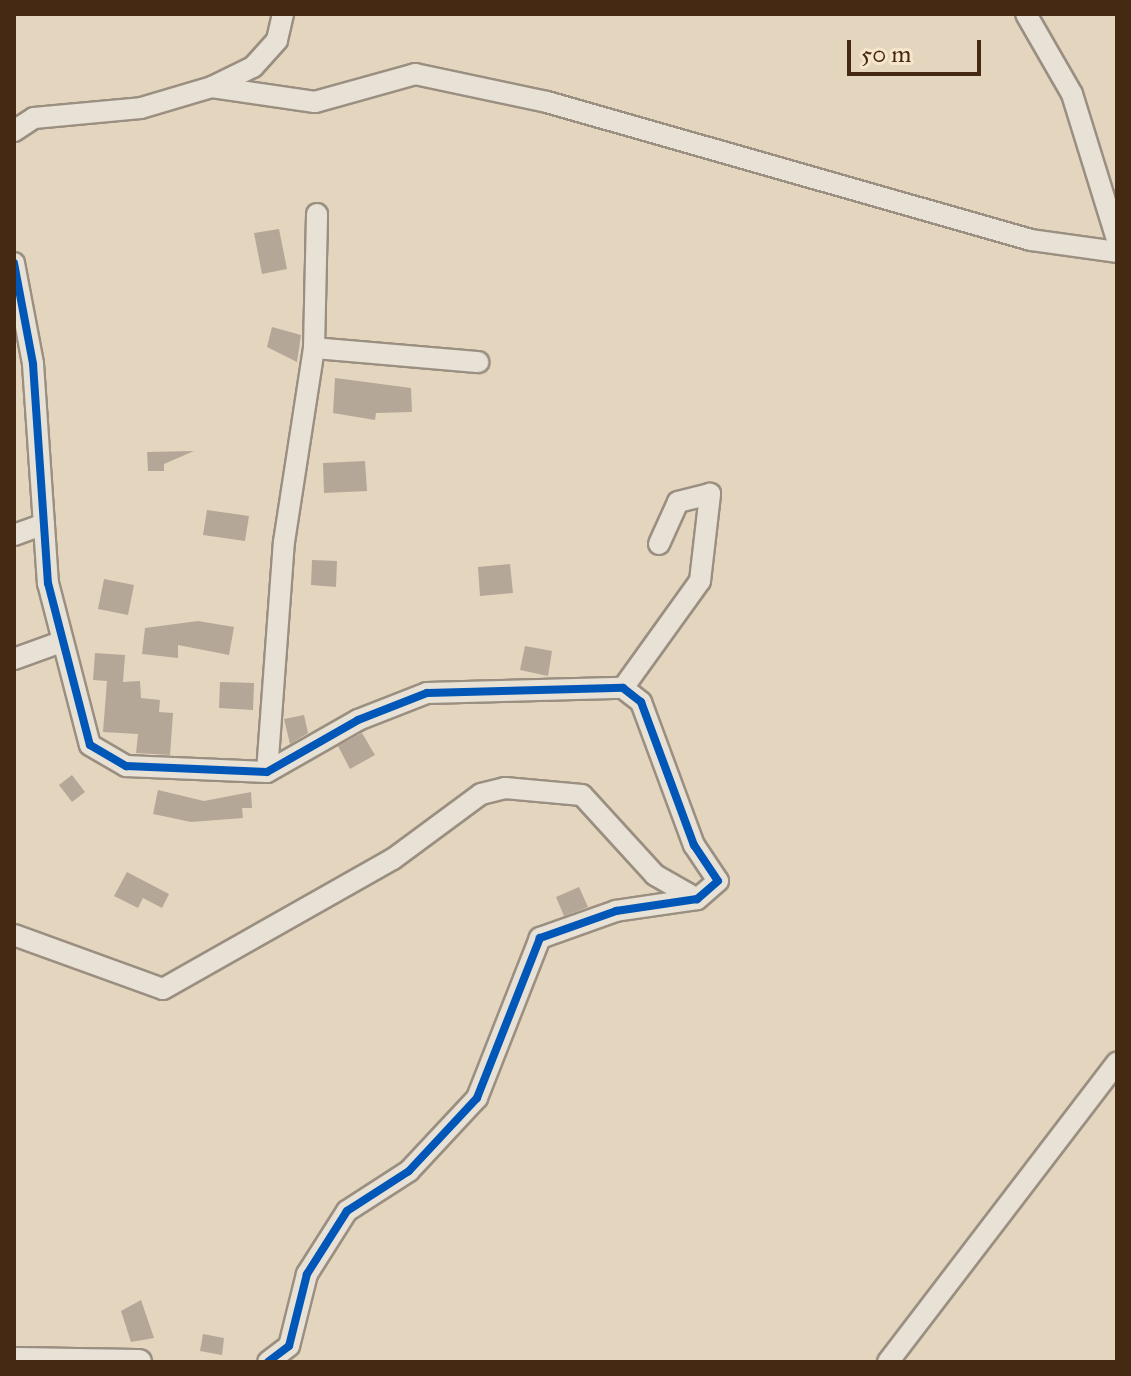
<!DOCTYPE html>
<style>
body{margin:0}
#map{position:relative;width:1131px;height:1376px;overflow:hidden;background:#e4d5bf;font-family:"IM FELL Great Primer",serif}
div>[style]{position:absolute}
.building>*{inset:0;background:#b4a797}
.roads{filter:drop-shadow(2px 0 #9a8f80) drop-shadow(-2px 0 #9a8f80) drop-shadow(0 2px #9a8f80) drop-shadow(0 -2px #9a8f80)}
.minor>*{height:20px;margin:-10px;padding:0 10px;transform-origin:10px;border-radius:10px;background:#e8e1d6}
.tertiary>*{height:24px;margin:-12px;padding:0 12px;transform-origin:12px;border-radius:12px;background:#e8e1d6}
.cycleway>*{height:8px;margin:-4px;padding:0 4px;transform-origin:4px;border-radius:4px;background:#0057b8}
span{translate:-50% -50%;white-space:nowrap;text-align:center;line-height:1.15;-webkit-text-stroke:6px #f7e6cc;paint-order:stroke}
.frame{position:absolute;inset:0;border:16px solid #452912;pointer-events:none}
.scale{position:absolute;left:847px;top:40px;width:134px;height:36px;box-sizing:border-box;border:4px solid #452912;border-top:0;padding-left:10px;font-size:24px;line-height:28px;white-space:nowrap;color:#452912;-webkit-text-stroke:6px #f7e6cc;paint-order:stroke}
</style>
<div id="map">
<div class="building">
<i style="clip-path:polygon(279px 229px,287px 269px,262px 274px,254px 233px)"></i>
<i style="clip-path:polygon(272px 327px,301px 335px,297px 362px,267px 347px)"></i>
<i style="clip-path:polygon(335px 378px,411px 388px,412px 412px,376px 413px,375px 420px,333px 413px)"></i>
<i style="clip-path:polygon(194px 451px,164px 464px,164px 471px,148px 471px,147px 452px)"></i>
<i style="clip-path:polygon(365px 461px,367px 491px,324px 493px,323px 463px)"></i>
<i style="clip-path:polygon(207px 510px,249px 516px,245px 541px,203px 535px)"></i>
<i style="clip-path:polygon(312px 560px,337px 561px,336px 587px,311px 585px)"></i>
<i style="clip-path:polygon(510px 564px,513px 593px,480px 596px,478px 567px)"></i>
<i style="clip-path:polygon(104px 579px,134px 585px,128px 615px,98px 609px)"></i>
<i style="clip-path:polygon(198px 621px,234px 627px,229px 655px,178px 645px,178px 658px,142px 654px,145px 628px)"></i>
<i style="clip-path:polygon(525px 646px,552px 651px,548px 676px,520px 670px)"></i>
<i style="clip-path:polygon(95px 653px,125px 655px,123px 682px,140px 681px,141px 698px,160px 700px,159px 712px,173px 713px,170px 755px,136px 753px,138px 734px,103px 732px,107px 681px,93px 680px)"></i>
<i style="clip-path:polygon(220px 682px,254px 683px,253px 710px,219px 708px)"></i>
<i style="clip-path:polygon(304px 715px,308px 733px,290px 744px,284px 719px)"></i>
<i style="clip-path:polygon(362px 733px,375px 755px,350px 769px,338px 746px)"></i>
<i style="clip-path:polygon(72px 775px,85px 792px,72px 802px,59px 785px)"></i>
<i style="clip-path:polygon(158px 790px,204px 801px,251px 792px,252px 808px,242px 808px,243px 818px,191px 822px,153px 814px)"></i>
<i style="clip-path:polygon(127px 872px,169px 894px,162px 908px,143px 898px,138px 908px,114px 896px)"></i>
<i style="clip-path:polygon(579px 887px,588px 907px,564px 916px,556px 897px)"></i>
<i style="clip-path:polygon(141px 1300px,154px 1338px,131px 1342px,121px 1311px)"></i>
<i style="clip-path:polygon(203px 1334px,224px 1338px,222px 1355px,200px 1351px)"></i>
</div>
<div class="roads">
<div class="minor">
<i style="left:1026px;top:14px;width:92px;rotate:60.1deg"></i>
<i style="left:1072px;top:94px;width:152px;rotate:72.8deg"></i>
<i style="left:212px;top:87px;width:104px;rotate:8.3deg"></i>
<i style="left:315px;top:102px;width:104px;rotate:-15.6deg"></i>
<i style="left:415px;top:74px;width:135px;rotate:12deg"></i>
<i style="left:547px;top:102px;width:503px;rotate:15.91deg"></i>
<i style="left:1031px;top:240px;width:87px;rotate:7.9deg"></i>
<i style="left:14px;top:131px;width:24px;rotate:-33deg"></i>
<i style="left:34px;top:118px;width:107px;rotate:-5.3deg"></i>
<i style="left:141px;top:108px;width:74px;rotate:-16.5deg"></i>
<i style="left:212px;top:87px;width:46px;rotate:-26deg"></i>
<i style="left:253px;top:67px;width:36px;rotate:-48deg"></i>
<i style="left:277px;top:40px;width:27px;rotate:-77deg"></i>
<i style="left:14px;top:263px;width:103px;rotate:79.3deg"></i>
<i style="left:33px;top:364px;width:220px;rotate:86.1deg"></i>
<i style="left:48px;top:583px;width:167px;rotate:75.5deg"></i>
<i style="left:90px;top:745px;width:42px;rotate:30.3deg"></i>
<i style="left:126px;top:766px;width:141px;rotate:2.4deg"></i>
<i style="left:267px;top:772px;width:105px;rotate:-29.7deg"></i>
<i style="left:358px;top:720px;width:74px;rotate:-21.4deg"></i>
<i style="left:427px;top:693px;width:196px;rotate:-1.5deg"></i>
<i style="left:623px;top:688px;width:23px;rotate:38deg"></i>
<i style="left:641px;top:702px;width:153px;rotate:69.7deg"></i>
<i style="left:694px;top:845px;width:43px;rotate:56.3deg"></i>
<i style="left:718px;top:881px;width:28px;rotate:139deg"></i>
<i style="left:697px;top:899px;width:82px;rotate:171.6deg"></i>
<i style="left:616px;top:911px;width:81px;rotate:160.4deg"></i>
<i style="left:540px;top:938px;width:172px;rotate:111.5deg"></i>
<i style="left:477px;top:1098px;width:100px;rotate:133deg"></i>
<i style="left:409px;top:1171px;width:74px;rotate:147.2deg"></i>
<i style="left:347px;top:1211px;width:75px;rotate:122.4deg"></i>
<i style="left:307px;top:1274px;width:74px;rotate:104deg"></i>
<i style="left:289px;top:1346px;width:26px;rotate:143deg"></i>
<i style="left:314px;top:348px;width:165px;rotate:4.9deg"></i>
<i style="left:14px;top:535px;width:32px;rotate:-20deg"></i>
<i style="left:14px;top:659px;width:50px;rotate:-19.9deg"></i>
<i style="left:623px;top:688px;width:132px;rotate:-54.3deg"></i>
<i style="left:700px;top:581px;width:88px;rotate:-83.4deg"></i>
<i style="left:710px;top:494px;width:33px;rotate:166deg"></i>
<i style="left:678px;top:502px;width:46px;rotate:114.3deg"></i>
<i style="left:267px;top:772px;width:231px;rotate:-85.8deg"></i>
<i style="left:284px;top:542px;width:196px;rotate:-81.2deg"></i>
<i style="left:314px;top:348px;width:134px;rotate:-88.7deg"></i>
<i style="left:14px;top:935px;width:158px;rotate:19.9deg"></i>
<i style="left:163px;top:989px;width:264px;rotate:-29.5deg"></i>
<i style="left:393px;top:859px;width:109px;rotate:-36.5deg"></i>
<i style="left:481px;top:794px;width:25px;rotate:-14deg"></i>
<i style="left:505px;top:788px;width:77px;rotate:5.2deg"></i>
<i style="left:582px;top:795px;width:108px;rotate:47.6deg"></i>
<i style="left:655px;top:875px;width:48px;rotate:29.7deg"></i>
<i style="left:888px;top:1362px;width:377px;rotate:-52.6deg"></i>
</div>
<div class="tertiary">
<i style="left:14px;top:1360px;width:125px;rotate:0.9deg"></i>
</div>
</div>
<div class="cycleway">
<i style="left:14px;top:263px;width:103px;rotate:79.3deg"></i>
<i style="left:33px;top:364px;width:220px;rotate:86.1deg"></i>
<i style="left:48px;top:583px;width:167px;rotate:75.5deg"></i>
<i style="left:90px;top:745px;width:42px;rotate:30.3deg"></i>
<i style="left:126px;top:766px;width:141px;rotate:2.4deg"></i>
<i style="left:267px;top:772px;width:105px;rotate:-29.7deg"></i>
<i style="left:358px;top:720px;width:74px;rotate:-21.4deg"></i>
<i style="left:427px;top:693px;width:196px;rotate:-1.5deg"></i>
<i style="left:623px;top:688px;width:23px;rotate:38deg"></i>
<i style="left:641px;top:702px;width:153px;rotate:69.7deg"></i>
<i style="left:694px;top:845px;width:43px;rotate:56.3deg"></i>
<i style="left:718px;top:881px;width:28px;rotate:139deg"></i>
<i style="left:697px;top:899px;width:82px;rotate:171.6deg"></i>
<i style="left:616px;top:911px;width:81px;rotate:160.4deg"></i>
<i style="left:540px;top:938px;width:172px;rotate:111.5deg"></i>
<i style="left:477px;top:1098px;width:100px;rotate:133deg"></i>
<i style="left:409px;top:1171px;width:74px;rotate:147.2deg"></i>
<i style="left:347px;top:1211px;width:75px;rotate:122.4deg"></i>
<i style="left:307px;top:1274px;width:74px;rotate:104deg"></i>
<i style="left:289px;top:1346px;width:26px;rotate:143deg"></i>
</div>
<div class="frame"></div>
<div class="scale">50 m</div>
</div>
